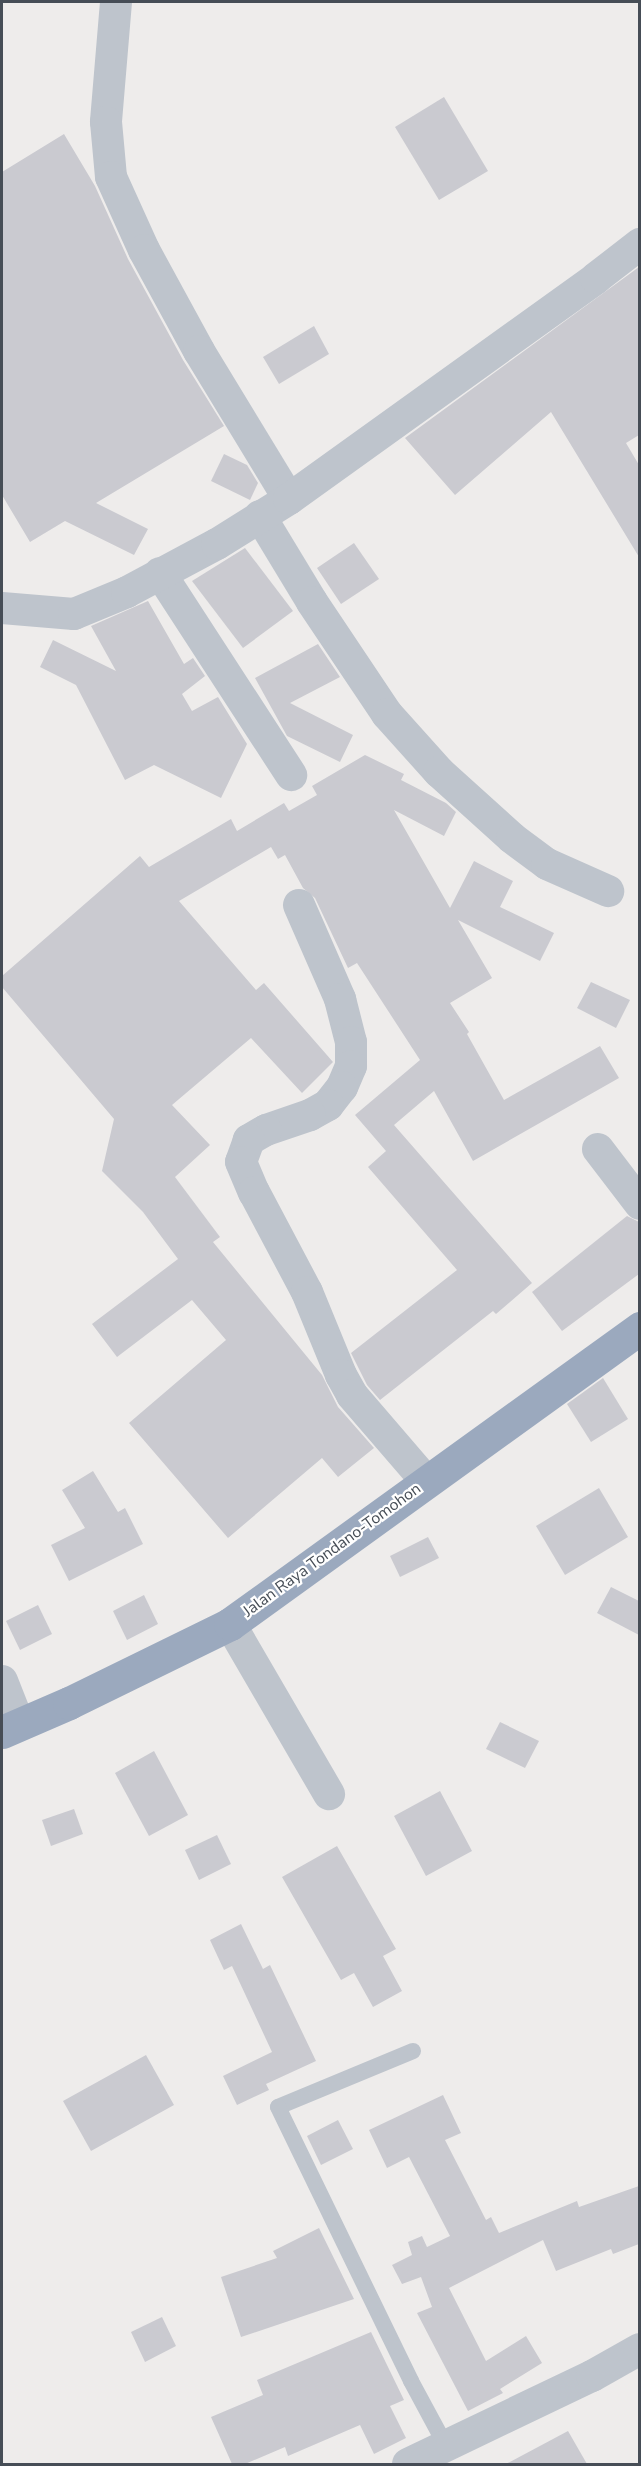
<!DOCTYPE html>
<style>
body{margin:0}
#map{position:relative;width:641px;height:2466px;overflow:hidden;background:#eeeceb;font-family:"Nunito Sans",sans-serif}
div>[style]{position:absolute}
.building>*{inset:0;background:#cacad0}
.service>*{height:16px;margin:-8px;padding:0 8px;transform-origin:8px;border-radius:8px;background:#bec4cc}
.minor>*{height:32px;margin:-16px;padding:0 16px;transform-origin:16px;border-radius:16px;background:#bec4cc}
.trunk>*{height:33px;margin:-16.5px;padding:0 16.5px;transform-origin:16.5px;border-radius:16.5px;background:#9ba9be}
span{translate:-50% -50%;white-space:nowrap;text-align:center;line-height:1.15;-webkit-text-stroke:4.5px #fff;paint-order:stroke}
.street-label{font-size:16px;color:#464d56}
.frame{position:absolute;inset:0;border:3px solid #464d56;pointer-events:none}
</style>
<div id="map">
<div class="building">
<i style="clip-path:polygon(444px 97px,488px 171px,439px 200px,395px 127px)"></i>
<i style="clip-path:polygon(64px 134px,95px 186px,128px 259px,183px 360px,224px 426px,96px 503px,148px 529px,134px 555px,65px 521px,30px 542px,2px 495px,2px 172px)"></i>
<i style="clip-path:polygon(639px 267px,639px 435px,626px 443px,639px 465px,639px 557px,551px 412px,455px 495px,405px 438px)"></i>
<i style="clip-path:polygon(314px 326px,329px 354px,279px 384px,263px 357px)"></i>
<i style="clip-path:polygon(224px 454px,247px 465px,258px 483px,250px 500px,211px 481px)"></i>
<i style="clip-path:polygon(354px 543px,379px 579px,341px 604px,317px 568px)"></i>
<i style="clip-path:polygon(245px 548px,293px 611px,243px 648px,192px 581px)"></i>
<i style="clip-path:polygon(148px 601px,184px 664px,193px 658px,205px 676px,182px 694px,192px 711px,218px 697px,247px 744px,221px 798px,154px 765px,125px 780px,76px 685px,40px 667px,53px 640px,116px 671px,91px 626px)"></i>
<i style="clip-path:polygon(318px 644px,340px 677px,290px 703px,353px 735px,340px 762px,287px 736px,255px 678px)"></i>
<i style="clip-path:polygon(365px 755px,404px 774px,401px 780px,446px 803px,456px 812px,444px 836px,394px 810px,450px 908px,474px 861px,513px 881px,500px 907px,554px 933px,540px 961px,458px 920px,492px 978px,450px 1003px,469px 1032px,467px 1034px,504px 1100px,600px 1046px,619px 1078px,473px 1161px,434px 1091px,394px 1125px,532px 1283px,496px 1314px,493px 1311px,380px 1400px,367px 1385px,351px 1353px,457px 1270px,368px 1167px,386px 1151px,355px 1115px,420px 1060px,357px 963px,348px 968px,315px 898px,303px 888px,285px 855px,278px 859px,271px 847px,179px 901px,256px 990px,264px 983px,333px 1062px,302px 1093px,251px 1038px,172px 1105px,210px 1145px,175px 1177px,220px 1237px,213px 1242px,322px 1375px,338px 1407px,374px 1448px,338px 1477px,322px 1458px,228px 1538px,129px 1423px,226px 1340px,192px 1300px,117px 1357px,92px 1324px,178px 1259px,143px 1212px,102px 1171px,114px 1119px,2px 987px,2px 976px,140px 856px,149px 867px,231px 819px,237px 831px,284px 803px,289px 811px,317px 795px,312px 786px)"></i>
<i style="clip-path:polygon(591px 982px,630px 1000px,616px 1028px,577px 1008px)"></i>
<i style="clip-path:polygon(627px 1216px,639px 1222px,639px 1274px,562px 1331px,532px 1292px)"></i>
<i style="clip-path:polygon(603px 1378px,628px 1419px,591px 1442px,567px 1404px)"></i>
<i style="clip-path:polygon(93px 1471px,118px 1512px,125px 1508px,143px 1544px,69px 1581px,51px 1545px,85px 1528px,62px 1490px)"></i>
<i style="clip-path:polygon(599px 1488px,628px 1537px,565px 1575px,536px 1526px)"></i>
<i style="clip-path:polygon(428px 1537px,439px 1558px,400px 1577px,390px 1556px)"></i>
<i style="clip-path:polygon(611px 1587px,639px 1601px,639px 1635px,597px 1613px)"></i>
<i style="clip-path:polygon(144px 1595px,158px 1624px,127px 1640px,113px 1611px)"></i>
<i style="clip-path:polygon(38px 1605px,52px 1634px,20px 1650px,6px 1621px)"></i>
<i style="clip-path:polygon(500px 1722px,539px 1741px,525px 1768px,486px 1749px)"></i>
<i style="clip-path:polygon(154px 1751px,188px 1815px,149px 1836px,115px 1773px)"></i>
<i style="clip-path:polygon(440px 1791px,472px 1851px,426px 1876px,394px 1816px)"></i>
<i style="clip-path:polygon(74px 1809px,83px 1834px,51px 1846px,42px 1820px)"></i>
<i style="clip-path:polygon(217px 1835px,231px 1864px,199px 1880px,185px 1850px)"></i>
<i style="clip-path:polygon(337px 1846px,396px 1949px,383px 1956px,402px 1991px,373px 2007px,354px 1973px,341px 1980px,282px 1877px)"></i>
<i style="clip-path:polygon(241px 1924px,263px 1969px,270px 1965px,316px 2061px,266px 2084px,269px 2090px,237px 2105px,223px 2076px,272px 2052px,232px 1966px,224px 1970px,210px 1940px)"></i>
<i style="clip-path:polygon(146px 2055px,174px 2105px,91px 2151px,63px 2101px)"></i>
<i style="clip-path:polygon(443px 2095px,461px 2133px,445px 2140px,486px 2220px,491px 2217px,499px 2233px,577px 2201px,579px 2207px,639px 2186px,639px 2244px,613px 2254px,611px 2249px,556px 2271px,543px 2240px,449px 2288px,486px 2361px,526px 2336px,542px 2363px,500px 2389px,503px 2393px,468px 2411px,417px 2313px,432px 2307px,421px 2277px,402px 2284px,392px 2265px,412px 2255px,408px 2242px,422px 2236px,427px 2247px,450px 2236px,409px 2157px,387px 2168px,369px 2130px)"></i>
<i style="clip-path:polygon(338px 2120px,353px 2149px,321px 2165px,307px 2136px)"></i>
<i style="clip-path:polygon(319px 2228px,354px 2299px,241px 2337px,221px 2277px,277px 2258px,273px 2251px)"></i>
<i style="clip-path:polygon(162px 2317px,176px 2346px,145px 2362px,131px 2332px)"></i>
<i style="clip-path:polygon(371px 2332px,404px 2400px,390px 2406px,406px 2438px,374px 2454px,360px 2425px,288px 2456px,285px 2447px,245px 2464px,232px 2464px,211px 2417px,263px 2395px,257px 2380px)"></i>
<i style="clip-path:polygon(568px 2431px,587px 2464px,506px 2464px)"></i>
</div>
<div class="service">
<i style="left:413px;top:2051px;width:146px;rotate:157.5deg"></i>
<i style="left:278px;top:2107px;width:305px;rotate:64.1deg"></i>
<i style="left:411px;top:2381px;width:74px;rotate:61.7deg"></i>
</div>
<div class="minor">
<i style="left:116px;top:2px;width:120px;rotate:94.8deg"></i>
<i style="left:106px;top:122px;width:55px;rotate:84.8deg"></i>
<i style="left:111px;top:177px;width:80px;rotate:65.7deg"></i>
<i style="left:144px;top:250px;width:115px;rotate:61.4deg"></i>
<i style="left:199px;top:351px;width:173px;rotate:58.7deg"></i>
<i style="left:260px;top:516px;width:100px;rotate:58.8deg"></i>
<i style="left:312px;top:602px;width:135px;rotate:56.2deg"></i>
<i style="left:387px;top:714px;width:78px;rotate:48.1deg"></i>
<i style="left:439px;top:772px;width:98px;rotate:42.1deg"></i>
<i style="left:512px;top:838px;width:44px;rotate:36.6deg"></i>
<i style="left:547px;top:864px;width:67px;rotate:23.9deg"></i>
<i style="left:160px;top:573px;width:241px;rotate:57deg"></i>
<i style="left:2px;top:608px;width:72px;rotate:4.8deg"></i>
<i style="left:74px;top:614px;width:57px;rotate:-22.5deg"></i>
<i style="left:127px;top:592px;width:102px;rotate:-28.1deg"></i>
<i style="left:217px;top:544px;width:85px;rotate:-32deg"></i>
<i style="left:289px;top:499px;width:378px;rotate:-35.7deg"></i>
<i style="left:596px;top:278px;width:56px;rotate:-37.7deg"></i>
<i style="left:299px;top:905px;width:103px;rotate:66.4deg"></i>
<i style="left:340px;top:999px;width:44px;rotate:75.7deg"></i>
<i style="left:351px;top:1042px;width:24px;rotate:90deg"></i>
<i style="left:351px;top:1066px;width:23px;rotate:113deg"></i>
<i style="left:342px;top:1087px;width:23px;rotate:128deg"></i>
<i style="left:328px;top:1105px;width:21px;rotate:151deg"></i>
<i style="left:310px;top:1115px;width:46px;rotate:161.2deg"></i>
<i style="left:266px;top:1130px;width:20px;rotate:150deg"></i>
<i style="left:249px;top:1140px;width:23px;rotate:110deg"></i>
<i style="left:241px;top:1162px;width:33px;rotate:67deg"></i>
<i style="left:254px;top:1192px;width:113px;rotate:62.1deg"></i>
<i style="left:307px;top:1292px;width:90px;rotate:67.7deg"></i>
<i style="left:341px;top:1375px;width:23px;rotate:61deg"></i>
<i style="left:352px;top:1395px;width:113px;rotate:49.3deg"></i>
<i style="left:598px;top:1149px;width:69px;rotate:52.6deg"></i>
<i style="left:230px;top:1624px;width:197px;rotate:59.8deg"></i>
<i style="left:2px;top:1681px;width:46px;rotate:68.4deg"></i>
<i style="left:408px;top:2464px;width:204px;rotate:-25.6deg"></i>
<i style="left:592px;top:2376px;width:55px;rotate:-29.4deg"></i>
</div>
<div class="trunk">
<i style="left:2px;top:1732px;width:73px;rotate:-23.4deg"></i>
<i style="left:69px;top:1703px;width:179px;rotate:-26.1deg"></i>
<i style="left:230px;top:1624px;width:506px;rotate:-35.83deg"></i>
</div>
<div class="street-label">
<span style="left:332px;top:1550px;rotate:-36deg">Jalan Raya Tondano-Tomohon</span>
</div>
<div class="frame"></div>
</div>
